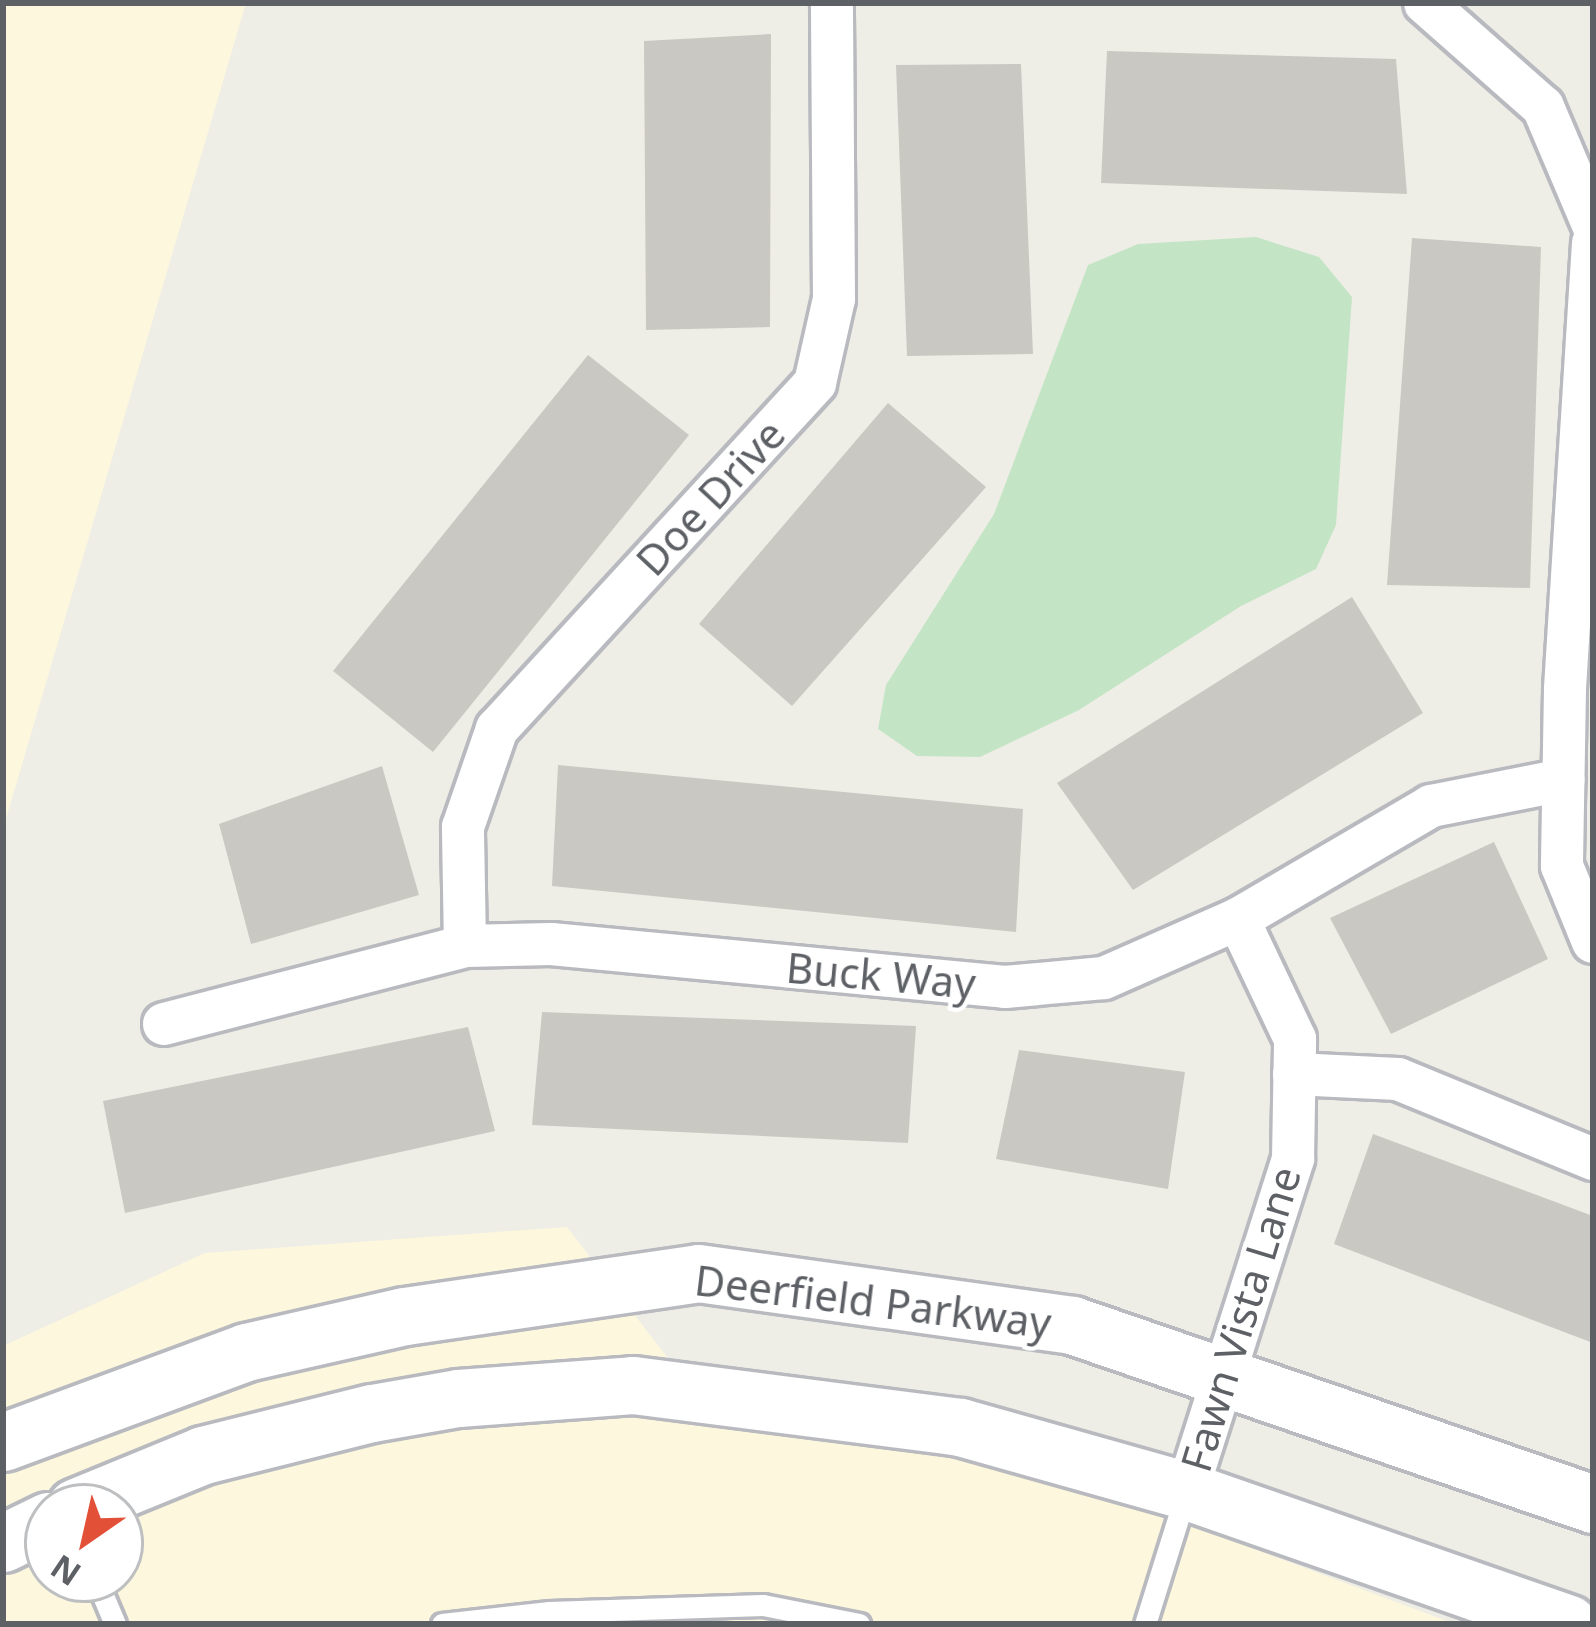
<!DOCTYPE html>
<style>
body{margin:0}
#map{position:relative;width:1596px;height:1627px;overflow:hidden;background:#efeee6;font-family:"Noto Sans",sans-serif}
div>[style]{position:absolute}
.commercial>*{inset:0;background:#fdf7dd}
.green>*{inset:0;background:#c3e5c6}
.building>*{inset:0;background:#cac8c2}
.roads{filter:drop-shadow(3px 0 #b8babf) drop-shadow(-3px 0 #b8babf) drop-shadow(0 3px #b8babf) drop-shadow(0 -3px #b8babf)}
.service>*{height:21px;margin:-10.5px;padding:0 10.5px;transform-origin:10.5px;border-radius:10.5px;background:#fff}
.minor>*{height:42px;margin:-21px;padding:0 21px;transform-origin:21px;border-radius:21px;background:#fff}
.secondary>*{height:57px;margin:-28.5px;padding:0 28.5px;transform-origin:28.5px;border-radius:28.5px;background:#fff}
span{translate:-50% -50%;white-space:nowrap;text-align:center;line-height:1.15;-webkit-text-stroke:9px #fff;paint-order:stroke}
.street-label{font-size:42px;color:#5d6065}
.frame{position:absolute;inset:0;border:6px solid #5d6065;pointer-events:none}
.north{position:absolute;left:24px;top:1483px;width:120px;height:120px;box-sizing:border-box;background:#fff;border:3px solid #bebfc1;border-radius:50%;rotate:214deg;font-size:33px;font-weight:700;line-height:48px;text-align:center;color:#5d6065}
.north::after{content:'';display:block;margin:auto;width:42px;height:54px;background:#e35038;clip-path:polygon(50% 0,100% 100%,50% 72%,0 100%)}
</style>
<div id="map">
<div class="commercial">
<i style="clip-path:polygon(3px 3px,246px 3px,3px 829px)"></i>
<i style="clip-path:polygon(evenodd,567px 1227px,707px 1409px,1048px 1472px,1455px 1624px,3px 1624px,3px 1346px,205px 1253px,567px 1227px,48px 1507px,120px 1507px,120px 1579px,48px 1579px,48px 1507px)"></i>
</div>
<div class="green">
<i style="clip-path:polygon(1256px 237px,1319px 257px,1352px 297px,1336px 525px,1316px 569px,1241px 606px,1079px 710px,980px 757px,917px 756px,878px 729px,886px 685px,994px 514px,1088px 265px,1138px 244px)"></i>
</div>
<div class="building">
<i style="clip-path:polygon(771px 34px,770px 327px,646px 330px,644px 41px)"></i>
<i style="clip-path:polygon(1107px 51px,1396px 59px,1407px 194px,1101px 183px)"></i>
<i style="clip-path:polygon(1021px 64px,1033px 354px,907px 356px,896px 65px)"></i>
<i style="clip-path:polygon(1412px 238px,1541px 247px,1530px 588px,1387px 585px)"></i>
<i style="clip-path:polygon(588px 355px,689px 435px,433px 752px,333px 671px)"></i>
<i style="clip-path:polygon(888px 403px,986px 487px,792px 706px,699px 624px)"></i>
<i style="clip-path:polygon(1352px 597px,1423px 713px,1133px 890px,1057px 783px)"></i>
<i style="clip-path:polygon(558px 765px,1023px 809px,1016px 932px,552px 886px)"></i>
<i style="clip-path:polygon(382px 766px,419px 895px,251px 944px,219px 824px)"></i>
<i style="clip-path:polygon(1494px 842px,1548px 959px,1391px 1034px,1330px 918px)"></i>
<i style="clip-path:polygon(542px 1012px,916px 1026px,908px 1143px,532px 1125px)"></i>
<i style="clip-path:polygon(468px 1027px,495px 1131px,125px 1213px,103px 1101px)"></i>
<i style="clip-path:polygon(1019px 1050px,1185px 1072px,1168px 1189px,996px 1159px)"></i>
<i style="clip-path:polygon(1373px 1134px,1593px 1216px,1593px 1343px,1334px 1244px)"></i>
</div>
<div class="roads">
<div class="service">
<i style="left:96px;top:1579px;width:49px;rotate:67.1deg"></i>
<i style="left:442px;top:1624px;width:108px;rotate:-6.4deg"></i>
<i style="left:549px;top:1612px;width:214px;rotate:-1.9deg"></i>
<i style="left:763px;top:1605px;width:98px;rotate:11.2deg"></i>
<i style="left:1145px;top:1624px;width:137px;rotate:-72.6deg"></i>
</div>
<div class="minor">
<i style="left:1425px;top:3px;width:157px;rotate:41.4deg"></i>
<i style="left:1543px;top:107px;width:128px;rotate:67deg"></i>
<i style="left:1593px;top:243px;width:448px;rotate:93.6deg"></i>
<i style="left:1565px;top:690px;width:176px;rotate:91deg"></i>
<i style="left:1562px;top:866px;width:82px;rotate:67.8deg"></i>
<i style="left:465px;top:946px;width:119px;rotate:-91deg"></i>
<i style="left:463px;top:827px;width:104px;rotate:-70.9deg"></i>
<i style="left:497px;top:729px;width:470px;rotate:-47.4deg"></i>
<i style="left:815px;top:383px;width:86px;rotate:-77.3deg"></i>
<i style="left:834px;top:299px;width:296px;rotate:-90.4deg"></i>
<i style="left:164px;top:1024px;width:311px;rotate:-14.5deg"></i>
<i style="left:465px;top:946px;width:86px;rotate:-1.3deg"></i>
<i style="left:551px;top:944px;width:456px;rotate:5.4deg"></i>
<i style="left:1005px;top:987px;width:99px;rotate:-5.2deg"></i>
<i style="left:1104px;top:978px;width:146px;rotate:-23.8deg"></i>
<i style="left:1238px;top:919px;width:224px;rotate:-30.3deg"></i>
<i style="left:1431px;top:806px;width:135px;rotate:-11.1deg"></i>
<i style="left:1294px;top:1074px;width:104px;rotate:2.8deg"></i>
<i style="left:1398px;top:1079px;width:211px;rotate:22.3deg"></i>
<i style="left:1187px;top:1491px;width:349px;rotate:-72.3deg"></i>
<i style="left:1293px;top:1159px;width:120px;rotate:-89deg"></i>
<i style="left:1295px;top:1039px;width:133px;rotate:-115.4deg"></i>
</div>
<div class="secondary">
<i style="left:3px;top:1442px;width:259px;rotate:-20.3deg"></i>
<i style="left:246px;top:1352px;width:163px;rotate:-12.8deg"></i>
<i style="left:405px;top:1316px;width:296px;rotate:-8.3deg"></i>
<i style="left:698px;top:1273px;width:378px;rotate:7.9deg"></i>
<i style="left:1072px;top:1325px;width:551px;rotate:18.96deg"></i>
<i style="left:76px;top:1507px;width:137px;rotate:-22.3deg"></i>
<i style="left:203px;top:1455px;width:174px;rotate:-14deg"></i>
<i style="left:372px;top:1413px;width:87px;rotate:-9.9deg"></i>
<i style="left:458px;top:1398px;width:175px;rotate:-4.2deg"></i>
<i style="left:633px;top:1385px;width:330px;rotate:7.3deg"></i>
<i style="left:960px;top:1427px;width:236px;rotate:15.7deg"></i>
<i style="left:1187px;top:1491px;width:404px;rotate:19.2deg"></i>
<i style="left:3px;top:1543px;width:50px;rotate:-26.1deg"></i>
</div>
</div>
<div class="street-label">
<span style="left:710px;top:497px;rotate:-47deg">Doe Drive</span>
<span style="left:881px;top:975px;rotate:5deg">Buck Way</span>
<span style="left:873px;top:1301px;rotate:7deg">Deerfield Parkway</span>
<span style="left:1240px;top:1319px;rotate:-73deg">Fawn Vista Lane</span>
</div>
<div class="frame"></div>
<div class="north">N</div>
</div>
